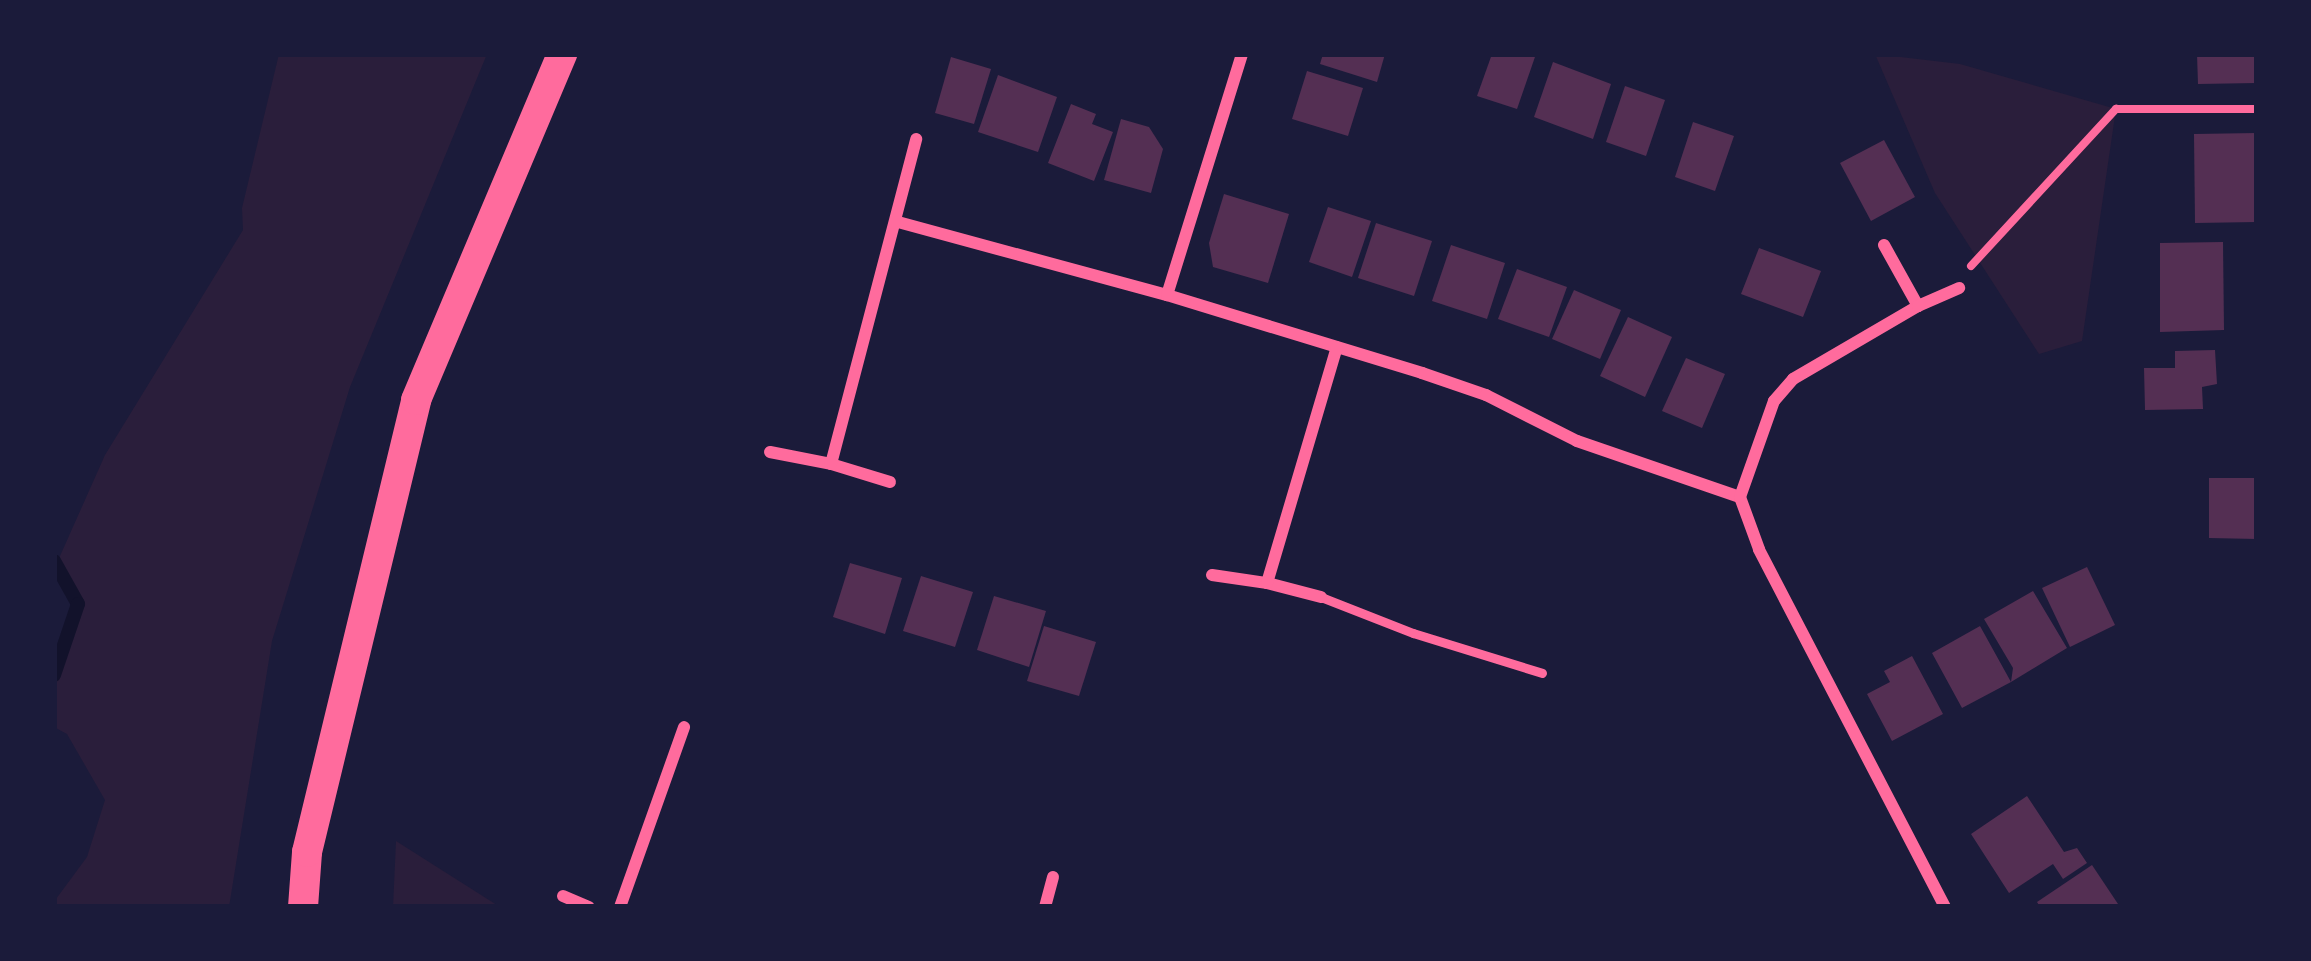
<!DOCTYPE html>
<style>
body{margin:0}
#map{position:relative;width:2311px;height:961px;overflow:hidden;background:#1b1b3a;font-family:"Golos Text",sans-serif}
div>[style]{position:absolute}
.green>*{inset:0;background:#2a1e3b}
.stream>*{height:14px;margin:-7px;padding:0 7px;transform-origin:7px;border-radius:7px;background:#12122b}
.building>*{inset:0;background:#542f53}
.path>*{height:8px;margin:-4px;padding:0 4px;transform-origin:4px;border-radius:4px;background:#ff6b9d}
.service>*{height:9px;margin:-4.5px;padding:0 4.5px;transform-origin:4.5px;border-radius:4.5px;background:#ff6b9d}
.minor>*{height:12px;margin:-6px;padding:0 6px;transform-origin:6px;border-radius:6px;background:#ff6b9d}
.primary>*{height:30px;margin:-15px;padding:0 15px;transform-origin:15px;border-radius:15px;background:#ff6b9d}
span{translate:-50% -50%;white-space:nowrap;text-align:center;line-height:1.15;-webkit-text-stroke:12px #1b1b3a;paint-order:stroke}
.frame{position:absolute;inset:0;border:57px solid #1b1b3a;pointer-events:none}
</style>
<div id="map">
<div class="green">
<i style="clip-path:polygon(279px 54px,487px 54px,350px 387px,272px 641px,229px 907px,57px 907px,56px 899px,87px 857px,105px 800px,67px 734px,54px 727px,54px 675px,78px 604px,56px 565px,105px 455px,243px 230px,242px 208px)"></i>
<i style="clip-path:polygon(1875px 54px,1960px 64px,2116px 109px,2082px 341px,2039px 354px,1935px 193px)"></i>
<i style="clip-path:polygon(396px 841px,500px 907px,393px 907px)"></i>
</div>
<div class="stream">
<i style="left:54px;top:561px;width:49px;rotate:60.8deg"></i>
<i style="left:78px;top:604px;width:75px;rotate:108.7deg"></i>
</div>
<div class="building">
<i style="clip-path:polygon(1323px 54px,1385px 54px,1377px 82px,1320px 64px)"></i>
<i style="clip-path:polygon(1492px 54px,1536px 54px,1517px 109px,1477px 96px)"></i>
<i style="clip-path:polygon(2197px 54px,2257px 54px,2257px 83px,2198px 84px)"></i>
<i style="clip-path:polygon(951px 57px,991px 69px,974px 124px,935px 113px)"></i>
<i style="clip-path:polygon(1553px 62px,1611px 84px,1593px 139px,1534px 117px)"></i>
<i style="clip-path:polygon(1307px 71px,1363px 88px,1348px 136px,1292px 119px)"></i>
<i style="clip-path:polygon(998px 75px,1057px 97px,1038px 152px,978px 132px)"></i>
<i style="clip-path:polygon(1625px 86px,1665px 100px,1646px 156px,1606px 142px)"></i>
<i style="clip-path:polygon(1071px 104px,1096px 114px,1092px 124px,1113px 132px,1094px 181px,1048px 163px)"></i>
<i style="clip-path:polygon(1121px 119px,1149px 127px,1163px 149px,1151px 193px,1104px 180px)"></i>
<i style="clip-path:polygon(1693px 122px,1734px 136px,1715px 191px,1675px 177px)"></i>
<i style="clip-path:polygon(2257px 133px,2257px 222px,2195px 223px,2194px 134px)"></i>
<i style="clip-path:polygon(1884px 140px,1915px 197px,1871px 221px,1840px 163px)"></i>
<i style="clip-path:polygon(1224px 194px,1289px 214px,1268px 283px,1213px 267px,1209px 243px)"></i>
<i style="clip-path:polygon(1328px 207px,1371px 221px,1352px 277px,1309px 262px)"></i>
<i style="clip-path:polygon(1376px 223px,1432px 241px,1414px 296px,1358px 278px)"></i>
<i style="clip-path:polygon(2223px 242px,2224px 330px,2160px 332px,2160px 243px)"></i>
<i style="clip-path:polygon(1451px 245px,1505px 263px,1487px 319px,1432px 301px)"></i>
<i style="clip-path:polygon(1759px 248px,1821px 271px,1803px 317px,1741px 294px)"></i>
<i style="clip-path:polygon(1517px 269px,1567px 287px,1549px 337px,1498px 319px)"></i>
<i style="clip-path:polygon(1574px 290px,1621px 310px,1600px 359px,1552px 339px)"></i>
<i style="clip-path:polygon(1628px 317px,1672px 337px,1645px 397px,1600px 376px)"></i>
<i style="clip-path:polygon(2215px 350px,2217px 384px,2202px 387px,2203px 409px,2145px 410px,2144px 368px,2175px 368px,2175px 351px)"></i>
<i style="clip-path:polygon(1686px 358px,1725px 374px,1702px 428px,1662px 411px)"></i>
<i style="clip-path:polygon(2209px 478px,2257px 478px,2257px 539px,2209px 538px)"></i>
<i style="clip-path:polygon(850px 563px,902px 578px,885px 634px,833px 617px)"></i>
<i style="clip-path:polygon(2087px 567px,2115px 625px,2070px 647px,2042px 588px)"></i>
<i style="clip-path:polygon(921px 576px,973px 592px,955px 647px,903px 631px)"></i>
<i style="clip-path:polygon(2033px 591px,2067px 648px,2011px 682px,1962px 708px,1932px 653px,1980px 626px,2011px 682px,2013px 668px,1984px 619px)"></i>
<i style="clip-path:polygon(994px 596px,1046px 611px,1029px 667px,977px 650px)"></i>
<i style="clip-path:polygon(1044px 626px,1096px 642px,1079px 696px,1027px 681px)"></i>
<i style="clip-path:polygon(1912px 656px,1943px 714px,1892px 741px,1867px 694px,1890px 682px,1884px 671px)"></i>
<i style="clip-path:polygon(2027px 796px,2064px 852px,2077px 848px,2087px 863px,2063px 879px,2053px 864px,2009px 893px,1971px 834px)"></i>
<i style="clip-path:polygon(2092px 865px,2120px 907px,2040px 907px,2037px 902px)"></i>
</div>
<div class="path">
<i style="left:1971px;top:266px;width:214px;rotate:-47.3deg"></i>
<i style="left:2116px;top:109px;width:141px"></i>
</div>
<div class="service">
<i style="left:1321px;top:597px;width:99px;rotate:21.4deg"></i>
<i style="left:1413px;top:633px;width:135px;rotate:17.2deg"></i>
</div>
<div class="minor">
<i style="left:898px;top:222px;width:279px;rotate:15.2deg"></i>
<i style="left:1167px;top:295px;width:267px;rotate:17deg"></i>
<i style="left:1422px;top:373px;width:68px;rotate:19deg"></i>
<i style="left:1486px;top:395px;width:102px;rotate:26.8deg"></i>
<i style="left:1577px;top:441px;width:172px;rotate:19deg"></i>
<i style="left:1884px;top:245px;width:70px;rotate:60.9deg"></i>
<i style="left:1167px;top:295px;width:252px;rotate:-72.7deg"></i>
<i style="left:770px;top:452px;width:62px;rotate:11.1deg"></i>
<i style="left:890px;top:482px;width:62px;rotate:-163deg"></i>
<i style="left:831px;top:464px;width:336px;rotate:-75.3deg"></i>
<i style="left:1212px;top:575px;width:56px;rotate:8.3deg"></i>
<i style="left:1321px;top:597px;width:56px;rotate:-165.5deg"></i>
<i style="left:1267px;top:583px;width:246px;rotate:-73.5deg"></i>
<i style="left:563px;top:896px;width:28px;rotate:23deg"></i>
<i style="left:620px;top:907px;width:191px;rotate:-70.4deg"></i>
<i style="left:1045px;top:907px;width:31px;rotate:-75deg"></i>
<i style="left:1945px;top:907px;width:403px;rotate:-117.5deg"></i>
<i style="left:1759px;top:549px;width:55px;rotate:-110.1deg"></i>
<i style="left:1740px;top:497px;width:102px;rotate:-70.5deg"></i>
<i style="left:1774px;top:401px;width:29px;rotate:-49deg"></i>
<i style="left:1793px;top:379px;width:145px;rotate:-30.3deg"></i>
<i style="left:1918px;top:306px;width:45px;rotate:-23.7deg"></i>
</div>
<div class="primary">
<i style="left:303px;top:907px;width:55px;rotate:-85.8deg"></i>
<i style="left:307px;top:852px;width:465px;rotate:-76.4deg"></i>
<i style="left:416px;top:400px;width:376px;rotate:-67.1deg"></i>
</div>
<div class="frame"></div>
</div>
